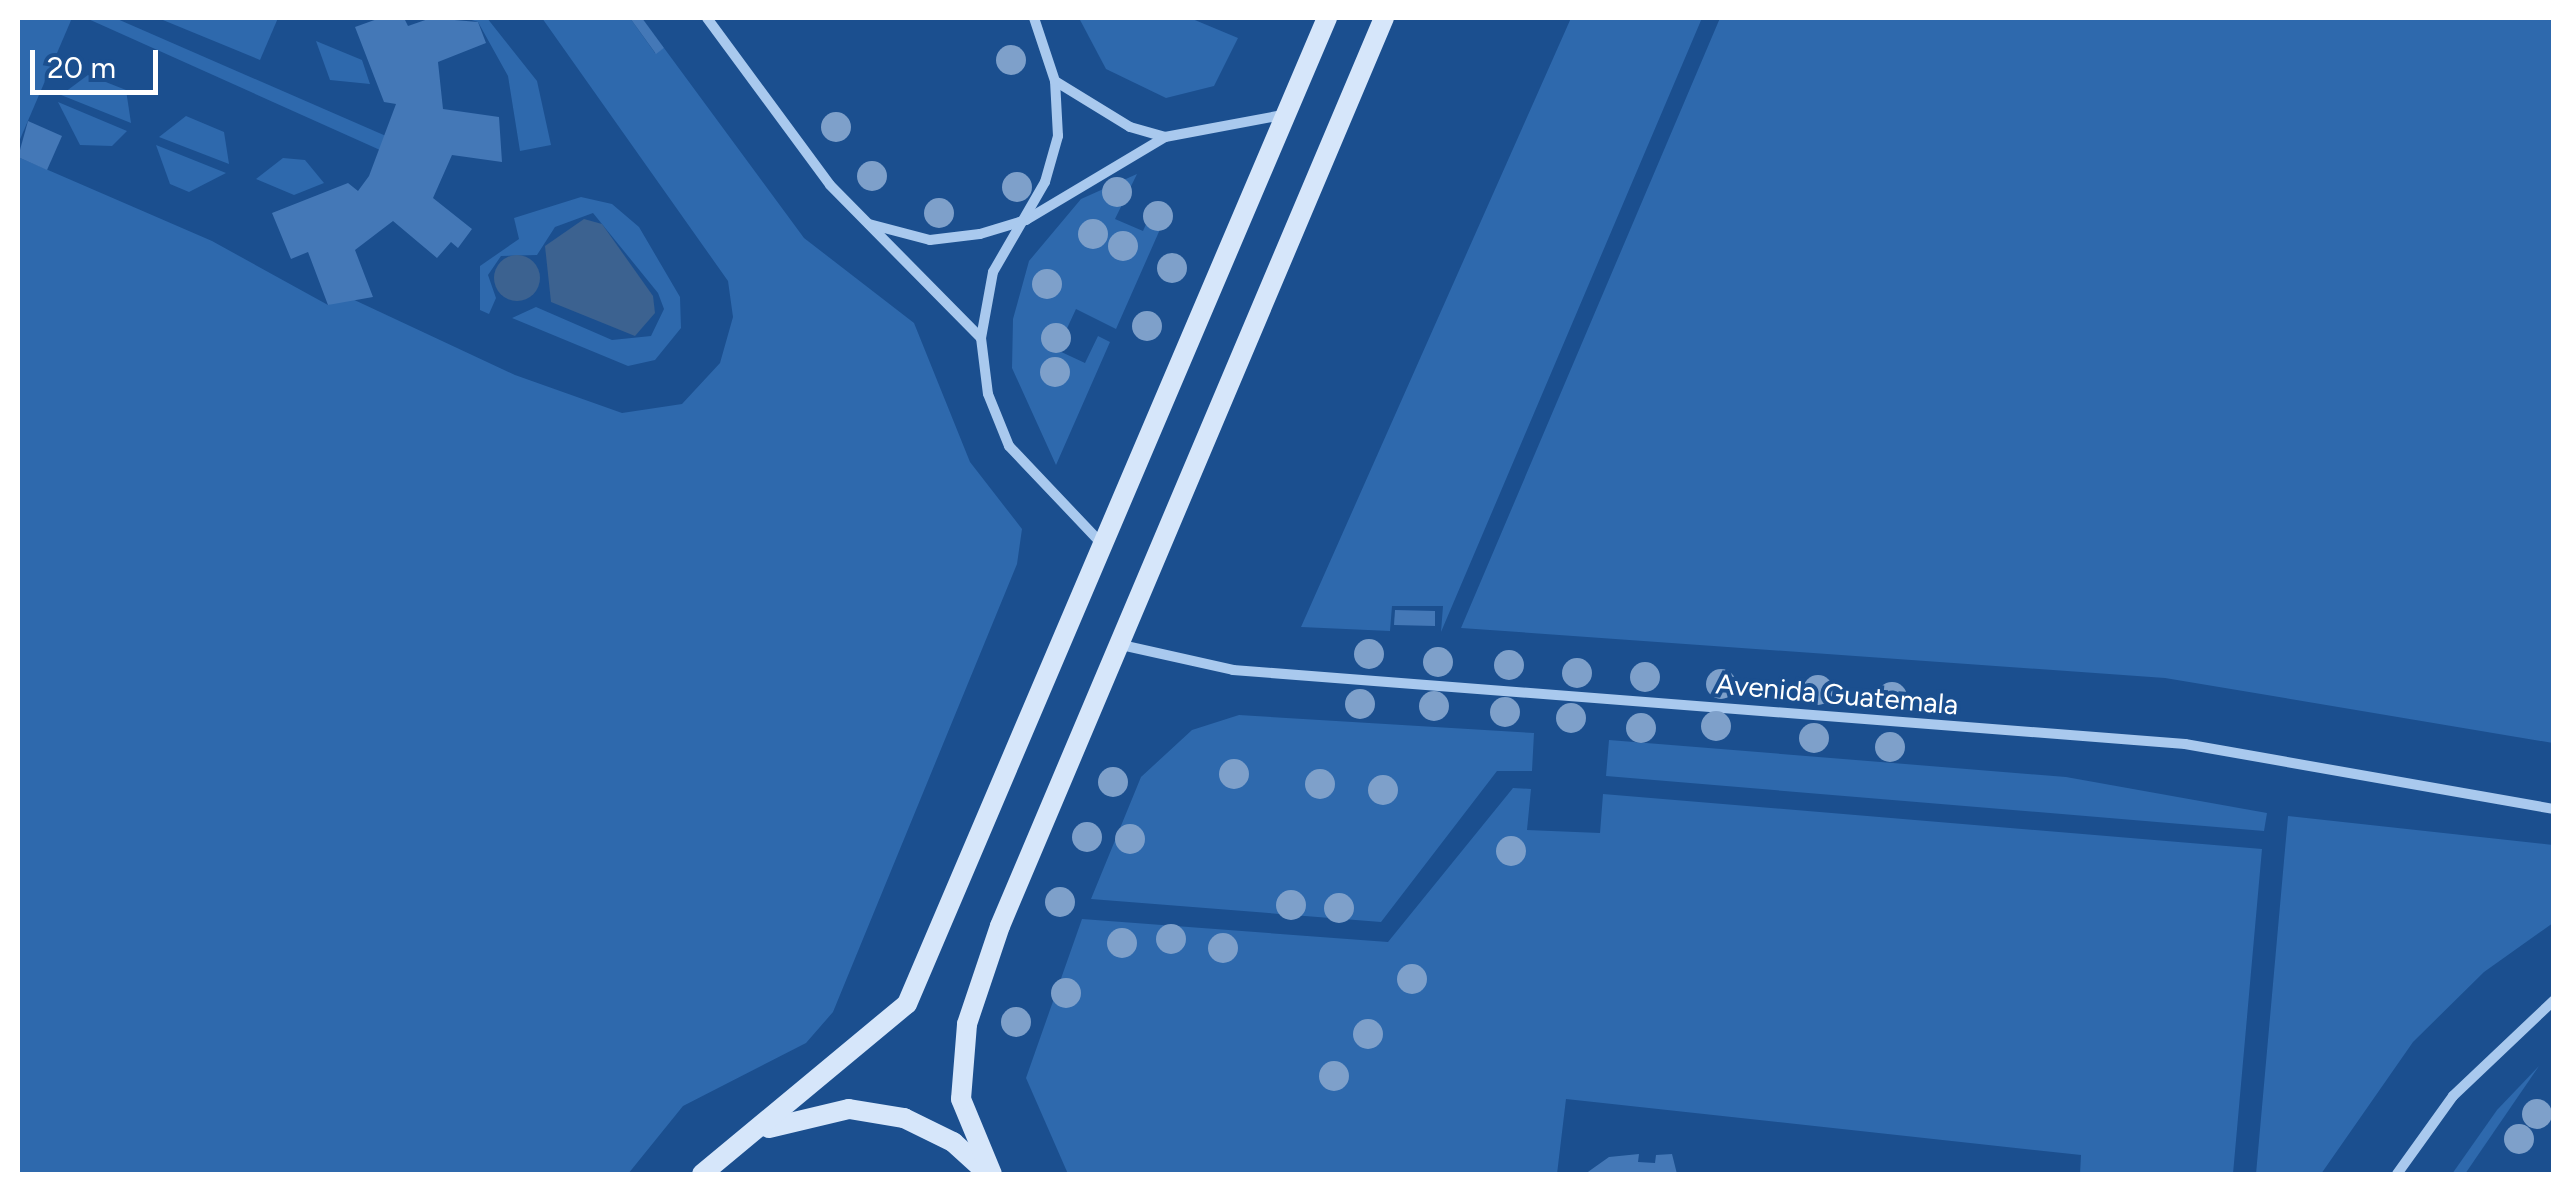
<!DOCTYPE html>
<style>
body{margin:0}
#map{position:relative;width:2571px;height:1192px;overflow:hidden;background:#1b4f8f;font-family:Figtree,sans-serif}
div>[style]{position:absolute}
.green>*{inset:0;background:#2e69ad}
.water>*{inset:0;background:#3c6290}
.round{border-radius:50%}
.building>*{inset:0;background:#4478b7}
.minor>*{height:10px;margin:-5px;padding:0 5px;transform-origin:5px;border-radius:5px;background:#a9c9ee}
.secondary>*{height:20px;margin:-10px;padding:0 10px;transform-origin:10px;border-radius:10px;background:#d6e6fa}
.trees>*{width:30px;height:30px;margin:-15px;border-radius:50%;background:#7ea0ca}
span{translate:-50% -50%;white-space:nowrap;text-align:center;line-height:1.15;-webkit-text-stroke:8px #1b4f8f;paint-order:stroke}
.street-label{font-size:28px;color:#fff}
.frame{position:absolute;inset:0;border:20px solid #fff;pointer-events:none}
.scale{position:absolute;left:30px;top:50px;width:128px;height:45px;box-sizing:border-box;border:5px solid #fff;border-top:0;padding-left:12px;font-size:30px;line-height:35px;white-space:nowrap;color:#fff;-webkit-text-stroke:8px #1b4f8f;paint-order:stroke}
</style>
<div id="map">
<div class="green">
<i style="clip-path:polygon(18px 18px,72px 18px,18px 144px)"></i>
<i style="clip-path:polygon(86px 18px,115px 18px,386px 136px,380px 150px)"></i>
<i style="clip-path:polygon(158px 18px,278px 18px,260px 60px)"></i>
<i style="clip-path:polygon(465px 18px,487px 18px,537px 81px,551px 145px,520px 151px,508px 76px,478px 22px)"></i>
<i style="clip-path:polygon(542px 18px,630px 18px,655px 53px,664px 48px,804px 238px,914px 323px,970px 462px,1022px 529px,1017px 564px,833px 1012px,806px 1043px,683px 1106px,628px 1174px,18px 1174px,18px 157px,212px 241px,328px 305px,348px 297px,515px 375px,622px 413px,682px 404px,720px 363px,733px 317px,728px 281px)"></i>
<i style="clip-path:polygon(1079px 18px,1190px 18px,1238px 38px,1214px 86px,1166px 98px,1106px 69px)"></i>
<i style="clip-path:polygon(1571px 18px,1702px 18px,1441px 632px,1443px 606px,1392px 606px,1390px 631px,1301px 627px)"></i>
<i style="clip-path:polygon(1720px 18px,2553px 18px,2553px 743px,2165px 678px,1461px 628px)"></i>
<i style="clip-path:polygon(316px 41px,362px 60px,370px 84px,330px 80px)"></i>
<i style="clip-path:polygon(88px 75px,126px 90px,131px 123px,61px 95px)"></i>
<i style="clip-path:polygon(58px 102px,127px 131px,112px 146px,80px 145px)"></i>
<i style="clip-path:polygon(186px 116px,224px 132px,229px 164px,159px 137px)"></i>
<i style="clip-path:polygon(156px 145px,226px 173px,189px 192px,170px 184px)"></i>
<i style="clip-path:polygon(283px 158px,305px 160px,324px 183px,294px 195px,256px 179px)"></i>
<i style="clip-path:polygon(1137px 174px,1115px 219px,1143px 231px,1155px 204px,1169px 209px,1116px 329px,1076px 309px,1057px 350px,1085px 363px,1098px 336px,1110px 342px,1056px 465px,1012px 368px,1013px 319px,1029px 261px,1081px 199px)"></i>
<i style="clip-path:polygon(581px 197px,612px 204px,639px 227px,680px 297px,681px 328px,655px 360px,628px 366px,512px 318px,536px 307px,612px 340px,651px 336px,664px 309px,658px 293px,593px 213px,555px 227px,537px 255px,501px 256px,488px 275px,496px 298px,489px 314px,480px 310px,480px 266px,519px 239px,514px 218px)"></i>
<i style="clip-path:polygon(1239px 715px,1534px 733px,1532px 771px,1497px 771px,1381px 922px,1091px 899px,1141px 777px,1192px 730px)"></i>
<i style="clip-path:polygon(1609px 740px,2066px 777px,2267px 813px,2264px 831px,1606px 776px)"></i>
<i style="clip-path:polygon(1513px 788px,1531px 789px,1527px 830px,1600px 833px,1603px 794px,2262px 849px,2233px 1174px,2080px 1174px,2081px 1155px,1566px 1099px,1557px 1174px,1068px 1174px,1026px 1078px,1082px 919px,1388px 942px)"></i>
<i style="clip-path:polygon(2288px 816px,2553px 845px,2553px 923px,2484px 972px,2413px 1042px,2321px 1174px,2256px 1174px)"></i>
<i style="clip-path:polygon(2539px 1066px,2465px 1174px,2452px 1174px,2497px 1110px)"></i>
</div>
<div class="water">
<i style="clip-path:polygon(584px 219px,602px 224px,653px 296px,655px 313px,635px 336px,551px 302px,545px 246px)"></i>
<i class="round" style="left:494px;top:255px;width:46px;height:46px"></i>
</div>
<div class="building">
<i style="clip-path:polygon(380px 18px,404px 18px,408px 26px,431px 18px,478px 22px,486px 43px,438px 62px,443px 109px,499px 117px,502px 162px,452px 155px,433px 198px,472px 229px,458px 248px,451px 242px,437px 258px,393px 221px,355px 250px,373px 297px,328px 305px,308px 252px,291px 259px,272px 213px,348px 183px,358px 191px,369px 176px,396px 104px,384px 102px,355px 27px)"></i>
<i style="clip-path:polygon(630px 18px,642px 18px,664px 48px,656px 54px)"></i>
<i style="clip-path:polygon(28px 121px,62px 136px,47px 170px,18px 157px)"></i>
<i style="clip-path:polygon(1395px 610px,1435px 611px,1435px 626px,1394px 625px)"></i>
<i style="clip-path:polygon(1639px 1154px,1638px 1162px,1655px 1163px,1656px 1155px,1672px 1154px,1677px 1174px,1585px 1174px,1609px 1157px)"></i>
</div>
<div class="minor">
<i style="left:707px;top:18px;width:207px;rotate:53.6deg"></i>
<i style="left:830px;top:185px;width:215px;rotate:45.4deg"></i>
<i style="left:981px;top:338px;width:56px;rotate:82.9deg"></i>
<i style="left:988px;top:394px;width:56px;rotate:68deg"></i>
<i style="left:1009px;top:446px;width:134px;rotate:46.5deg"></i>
<i style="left:1055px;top:81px;width:88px;rotate:31.5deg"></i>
<i style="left:1130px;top:127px;width:36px;rotate:16deg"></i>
<i style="left:1165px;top:137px;width:125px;rotate:-10.6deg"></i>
<i style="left:869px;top:224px;width:63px;rotate:14.7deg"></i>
<i style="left:930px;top:240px;width:50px;rotate:-6.8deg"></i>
<i style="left:980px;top:234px;width:48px;rotate:-16.9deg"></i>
<i style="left:1026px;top:220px;width:162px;rotate:-30.8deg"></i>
<i style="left:981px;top:338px;width:67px;rotate:-79.7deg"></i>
<i style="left:993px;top:272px;width:104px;rotate:-60deg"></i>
<i style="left:1045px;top:182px;width:48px;rotate:-74.2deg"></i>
<i style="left:1058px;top:136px;width:55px;rotate:-93.1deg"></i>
<i style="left:1055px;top:81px;width:66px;rotate:-108.4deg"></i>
<i style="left:1117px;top:644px;width:119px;rotate:12.6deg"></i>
<i style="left:1233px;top:670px;width:955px;rotate:4.44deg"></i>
<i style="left:2185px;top:744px;width:375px;rotate:10deg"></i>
<i style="left:2397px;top:1174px;width:96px;rotate:-54.3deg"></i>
<i style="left:2453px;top:1096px;width:139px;rotate:-43.5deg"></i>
</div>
<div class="secondary">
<i style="left:769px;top:1128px;width:82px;rotate:-13.4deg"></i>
<i style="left:849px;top:1109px;width:56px;rotate:9.3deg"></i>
<i style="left:904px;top:1118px;width:55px;rotate:26.1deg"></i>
<i style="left:953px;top:1142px;width:47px;rotate:42.4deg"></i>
<i style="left:702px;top:1174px;width:266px;rotate:-39.7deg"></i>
<i style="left:907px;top:1004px;width:1072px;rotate:-66.93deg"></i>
<i style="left:992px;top:1174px;width:81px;rotate:-112.5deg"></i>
<i style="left:961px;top:1099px;width:75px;rotate:-85.4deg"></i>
<i style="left:967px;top:1024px;width:103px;rotate:-71.4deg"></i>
<i style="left:1000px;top:926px;width:986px;rotate:-67.08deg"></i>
</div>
<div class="trees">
<i style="left:1011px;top:60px"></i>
<i style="left:836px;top:127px"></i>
<i style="left:872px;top:176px"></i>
<i style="left:1017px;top:187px"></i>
<i style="left:1117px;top:192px"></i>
<i style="left:939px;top:213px"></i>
<i style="left:1158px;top:216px"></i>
<i style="left:1093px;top:234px"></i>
<i style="left:1123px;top:246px"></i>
<i style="left:1172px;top:268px"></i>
<i style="left:1047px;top:284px"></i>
<i style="left:1147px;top:326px"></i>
<i style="left:1056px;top:338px"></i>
<i style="left:1055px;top:372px"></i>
<i style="left:1369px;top:654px"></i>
<i style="left:1438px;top:662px"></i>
<i style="left:1509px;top:665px"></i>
<i style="left:1577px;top:673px"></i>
<i style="left:1645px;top:677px"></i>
<i style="left:1721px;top:684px"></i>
<i style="left:1818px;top:690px"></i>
<i style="left:1892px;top:697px"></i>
<i style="left:1360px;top:704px"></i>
<i style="left:1434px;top:706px"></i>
<i style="left:1505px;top:712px"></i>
<i style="left:1571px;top:718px"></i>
<i style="left:1716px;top:726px"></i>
<i style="left:1641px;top:728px"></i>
<i style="left:1814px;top:738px"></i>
<i style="left:1890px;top:747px"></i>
<i style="left:1234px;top:774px"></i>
<i style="left:1113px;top:782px"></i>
<i style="left:1320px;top:784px"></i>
<i style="left:1383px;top:790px"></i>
<i style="left:1087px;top:837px"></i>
<i style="left:1130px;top:839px"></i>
<i style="left:1511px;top:851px"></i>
<i style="left:1060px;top:902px"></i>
<i style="left:1291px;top:905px"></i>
<i style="left:1339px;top:908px"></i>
<i style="left:1171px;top:939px"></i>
<i style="left:1122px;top:943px"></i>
<i style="left:1223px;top:948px"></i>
<i style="left:1412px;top:979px"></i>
<i style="left:1066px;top:993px"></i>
<i style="left:1016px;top:1022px"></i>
<i style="left:1368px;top:1034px"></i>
<i style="left:1334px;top:1076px"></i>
<i style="left:2537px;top:1114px"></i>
<i style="left:2519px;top:1139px"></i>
</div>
<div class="street-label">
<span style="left:1837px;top:694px;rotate:5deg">Avenida Guatemala</span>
</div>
<div class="frame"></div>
<div class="scale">20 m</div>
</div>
